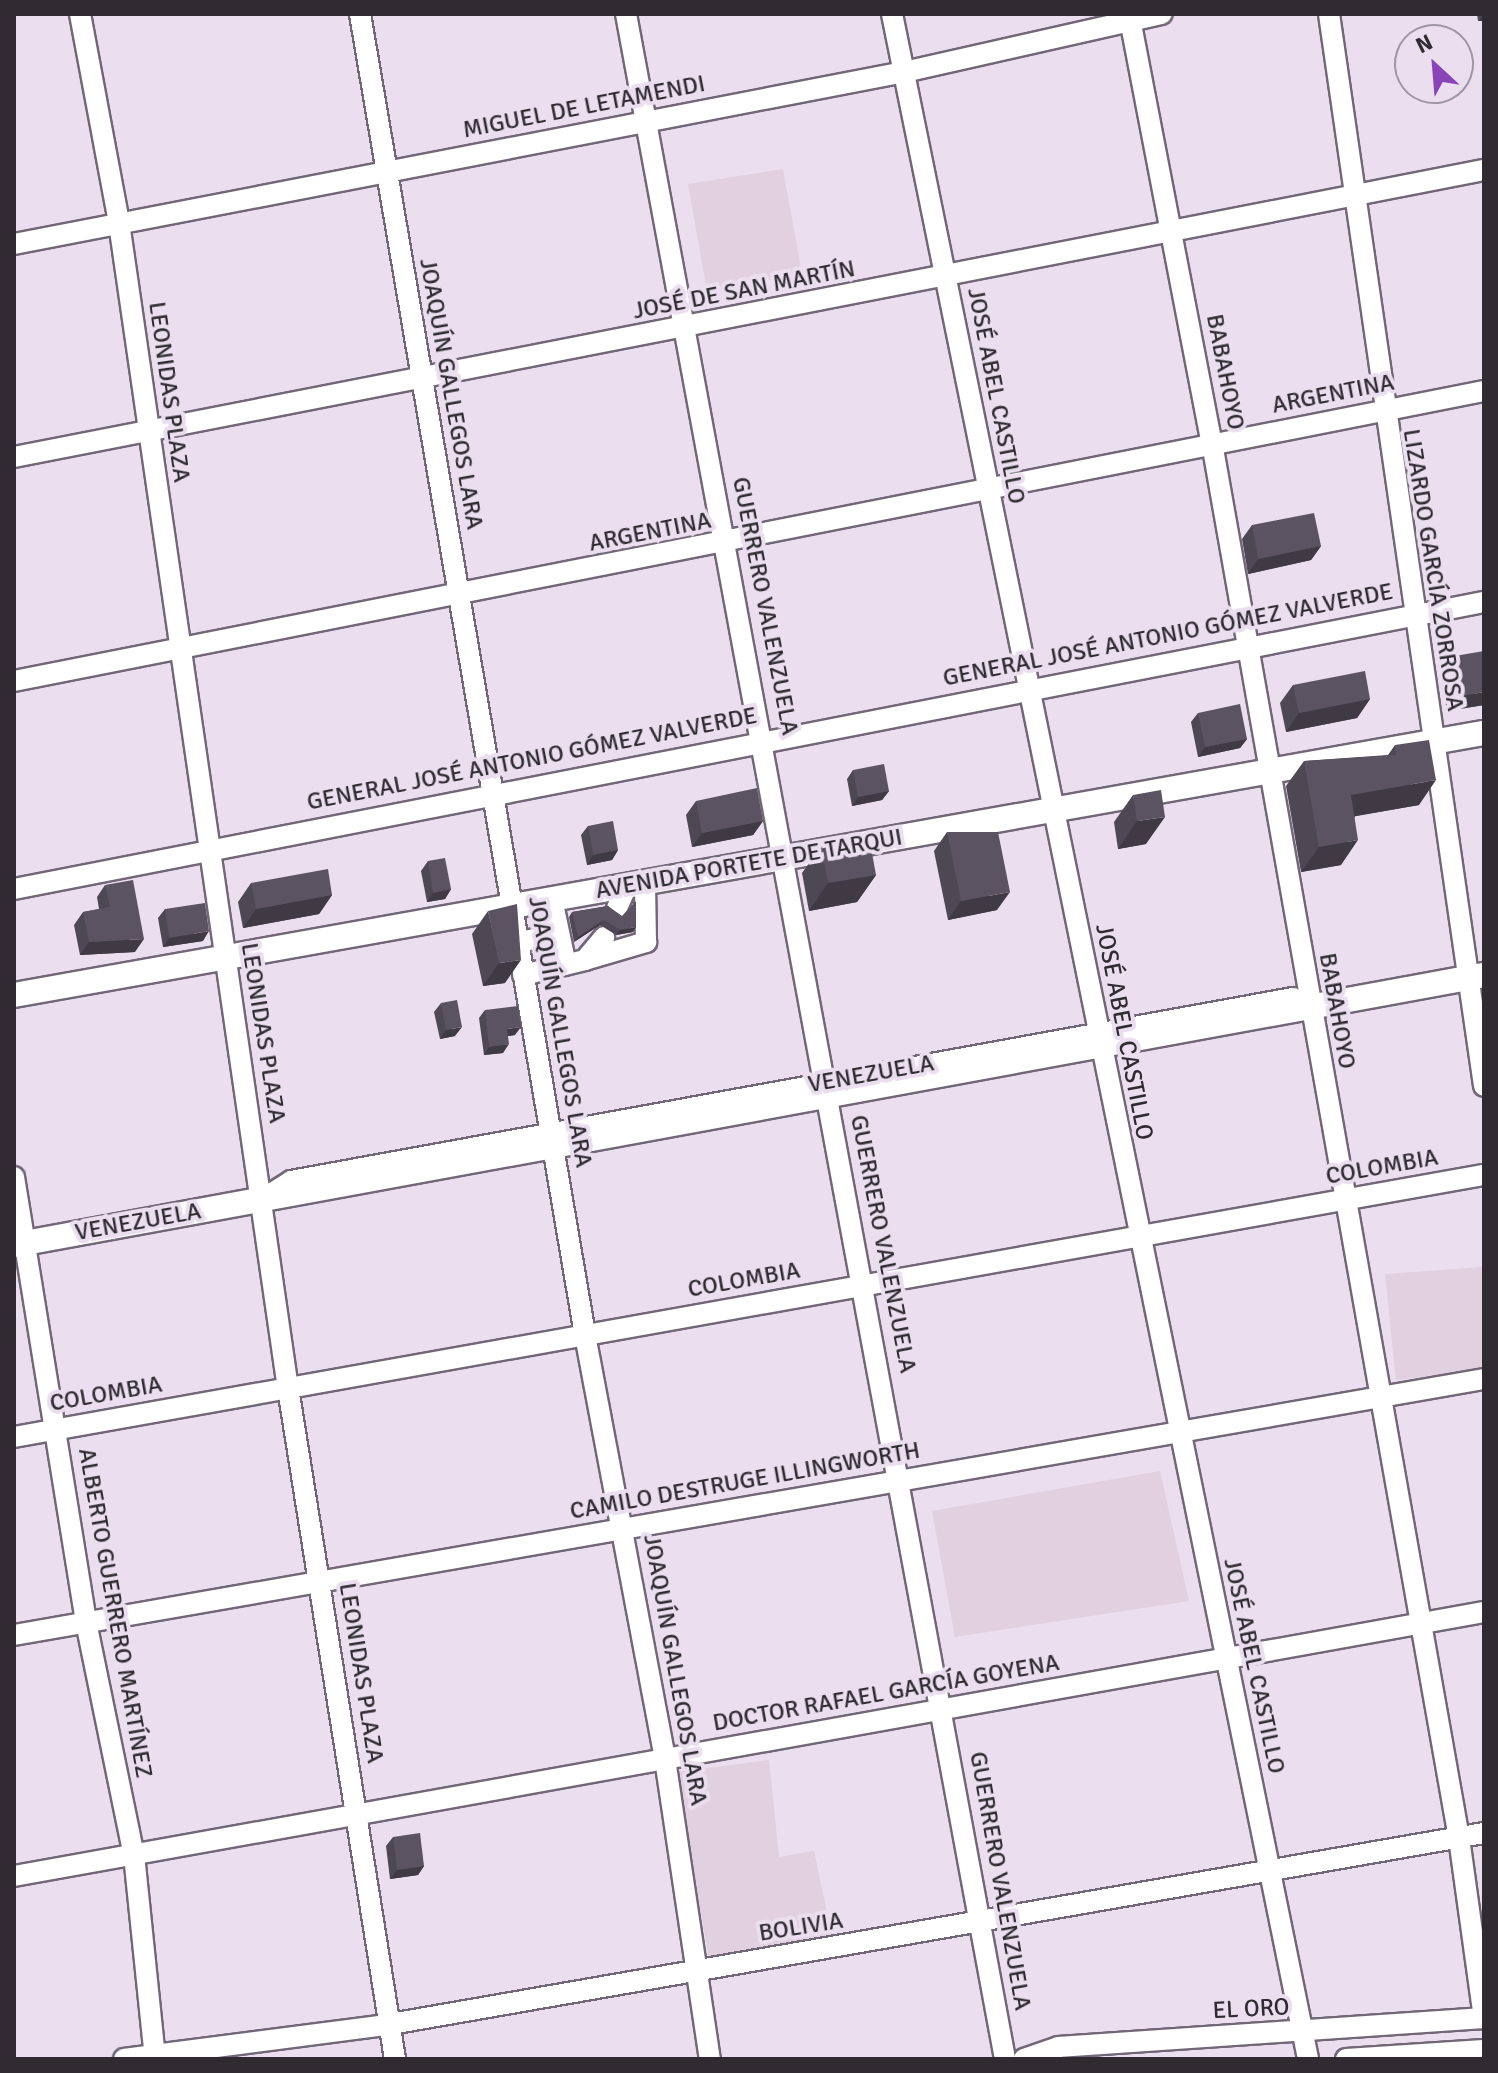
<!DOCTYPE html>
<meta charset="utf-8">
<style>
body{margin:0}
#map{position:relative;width:1498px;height:2073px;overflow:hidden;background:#eadeef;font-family:Signika,sans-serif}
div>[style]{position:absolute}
.education>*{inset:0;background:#e1d0df}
.roads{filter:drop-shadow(2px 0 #726776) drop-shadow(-2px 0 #726776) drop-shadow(0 2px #726776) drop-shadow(0 -2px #726776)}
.minor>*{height:20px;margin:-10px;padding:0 10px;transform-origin:10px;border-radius:10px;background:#fff}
.major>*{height:24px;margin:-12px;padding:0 12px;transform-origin:12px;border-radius:12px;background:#fff}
.wall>*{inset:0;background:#4e4754}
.shaded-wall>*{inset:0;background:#403a45}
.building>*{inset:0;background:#5b5362}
span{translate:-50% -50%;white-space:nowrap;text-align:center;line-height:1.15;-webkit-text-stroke:8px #eadeef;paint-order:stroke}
.street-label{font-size:24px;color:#2f2b31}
.frame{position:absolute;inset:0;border:16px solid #2f2b31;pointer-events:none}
.north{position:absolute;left:1394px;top:24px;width:80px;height:80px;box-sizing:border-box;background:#eadeef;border:2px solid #9f96a3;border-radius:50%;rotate:334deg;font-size:22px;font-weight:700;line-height:32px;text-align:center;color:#2f2b31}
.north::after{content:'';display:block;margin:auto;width:28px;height:36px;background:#8b44b7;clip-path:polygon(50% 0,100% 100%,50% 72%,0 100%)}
</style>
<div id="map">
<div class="education">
<i style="clip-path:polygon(783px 169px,802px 274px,707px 291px,688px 184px)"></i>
<i style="clip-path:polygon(1484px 1267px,1484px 1369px,1396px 1380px,1385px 1274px)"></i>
<i style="clip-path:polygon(1160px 1471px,1189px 1601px,955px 1637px,932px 1511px)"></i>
<i style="clip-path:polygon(769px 1760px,779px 1857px,814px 1851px,833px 1941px,709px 1959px,677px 1772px)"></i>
</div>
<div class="roads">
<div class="minor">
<i style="left:80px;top:14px;width:213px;rotate:79.4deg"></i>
<i style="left:119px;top:223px;width:1177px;rotate:81.75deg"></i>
<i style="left:288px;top:1388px;width:679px;rotate:80.94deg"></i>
<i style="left:360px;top:14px;width:1340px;rotate:80.33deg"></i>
<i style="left:585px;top:1335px;width:431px;rotate:79.3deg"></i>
<i style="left:665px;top:1759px;width:303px;rotate:81.5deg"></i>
<i style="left:626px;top:14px;width:2080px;rotate:79.5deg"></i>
<i style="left:892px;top:14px;width:2087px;rotate:78.5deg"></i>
<i style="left:1129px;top:14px;width:437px;rotate:79.1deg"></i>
<i style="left:1212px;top:443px;width:1417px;rotate:79.96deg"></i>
<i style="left:1459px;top:1838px;width:182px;rotate:82.1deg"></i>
<i style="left:1329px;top:14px;width:1083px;rotate:81.77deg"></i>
<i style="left:14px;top:244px;width:906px;rotate:-10.94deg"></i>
<i style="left:904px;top:72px;width:264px;rotate:-12.7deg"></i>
<i style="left:14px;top:457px;width:1498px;rotate:-11.05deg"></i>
<i style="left:14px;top:681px;width:1498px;rotate:-11.16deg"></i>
<i style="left:14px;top:889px;width:1498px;rotate:-11.05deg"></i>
<i style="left:552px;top:899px;width:67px;rotate:78deg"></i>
<i style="left:617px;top:908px;width:24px;rotate:-66deg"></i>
<i style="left:519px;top:942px;width:41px;rotate:-11.3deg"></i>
<i style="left:585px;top:960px;width:64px;rotate:-16.4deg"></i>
<i style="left:646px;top:942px;width:60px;rotate:-91deg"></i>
<i style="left:523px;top:975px;width:64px;rotate:-13.6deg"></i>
<i style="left:585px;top:960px;width:30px;rotate:-50deg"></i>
<i style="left:14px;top:1177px;width:451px;rotate:80.8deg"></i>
<i style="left:86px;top:1622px;width:238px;rotate:78.4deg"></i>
<i style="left:134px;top:1855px;width:205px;rotate:84.1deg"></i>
<i style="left:269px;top:1195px;width:26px;rotate:-32deg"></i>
<i style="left:291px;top:1181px;width:1019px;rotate:-10.35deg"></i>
<i style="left:14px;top:1437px;width:1493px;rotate:-10.11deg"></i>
<i style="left:14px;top:1635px;width:1492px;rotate:-9.88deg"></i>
<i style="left:14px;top:1876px;width:1494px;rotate:-10.18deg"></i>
<i style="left:124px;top:2059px;width:263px;rotate:-7.4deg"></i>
<i style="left:385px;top:2025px;width:1116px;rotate:-9.91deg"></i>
<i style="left:1024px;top:2059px;width:36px;rotate:-19deg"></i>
<i style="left:1058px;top:2047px;width:427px;rotate:-3.9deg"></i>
<i style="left:1346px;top:2059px;width:138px;rotate:-3.7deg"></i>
</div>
<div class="major">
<i style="left:14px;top:995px;width:1493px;rotate:-10.11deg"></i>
<i style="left:14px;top:1245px;width:1495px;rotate:-10.41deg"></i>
</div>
</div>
<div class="wall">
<i style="clip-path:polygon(1477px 14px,1484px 14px,1478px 21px)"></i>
<i style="clip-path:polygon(1252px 525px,1321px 546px,1311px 560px,1248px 574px,1242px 539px)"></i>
<i style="clip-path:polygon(1449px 657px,1484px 705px,1447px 711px,1440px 671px)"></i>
<i style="clip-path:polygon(1293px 685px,1370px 699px,1357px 718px,1286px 732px,1280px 703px)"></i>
<i style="clip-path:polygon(1198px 713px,1247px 739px,1240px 748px,1198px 757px,1191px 722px)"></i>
<i style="clip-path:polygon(1395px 745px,1419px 805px,1355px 816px,1341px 865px,1301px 872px,1286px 786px,1304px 761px,1388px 755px)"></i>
<i style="clip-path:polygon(853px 770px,889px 791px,882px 800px,852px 806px,847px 779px)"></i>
<i style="clip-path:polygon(1133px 795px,1146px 844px,1118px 849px,1114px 822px)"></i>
<i style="clip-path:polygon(696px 801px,763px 821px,753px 835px,692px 847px,686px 815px)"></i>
<i style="clip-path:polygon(588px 826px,618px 850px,612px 860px,587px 865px,581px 835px)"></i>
<i style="clip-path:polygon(947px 832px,997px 910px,948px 920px,934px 851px)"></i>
<i style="clip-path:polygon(821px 846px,876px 875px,857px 902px,809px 911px,802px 873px)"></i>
<i style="clip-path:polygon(428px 861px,451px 889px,445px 899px,427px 902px,421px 871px)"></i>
<i style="clip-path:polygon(251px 883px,332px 895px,319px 914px,243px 928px,238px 902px)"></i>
<i style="clip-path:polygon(105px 885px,135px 952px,80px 955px,74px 925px,83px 912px,99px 909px,97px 897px)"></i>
<i style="clip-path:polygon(608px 906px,633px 932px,616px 935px,600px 925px,574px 942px,569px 917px,572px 912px)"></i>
<i style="clip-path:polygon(165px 909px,203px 941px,163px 947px,158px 918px)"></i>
<i style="clip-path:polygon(488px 911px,505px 983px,483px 986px,472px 934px)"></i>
<i style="clip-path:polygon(540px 947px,554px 950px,551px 955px,538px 958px,537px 952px)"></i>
<i style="clip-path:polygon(441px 1003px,455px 1036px,440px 1039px,434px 1012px)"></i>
<i style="clip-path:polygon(485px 1010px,515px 1035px,508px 1036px,503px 1053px,484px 1055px,479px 1018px)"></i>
<i style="clip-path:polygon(393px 1837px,424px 1866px,418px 1875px,390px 1879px,386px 1846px)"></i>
</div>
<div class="shaded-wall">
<i style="clip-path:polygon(1483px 14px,1484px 21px,1478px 21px)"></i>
<i style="clip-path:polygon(1321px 546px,1311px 560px,1248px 574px,1258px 559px)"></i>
<i style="clip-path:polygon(1484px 692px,1484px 705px,1447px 711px,1456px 697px)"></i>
<i style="clip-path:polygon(1370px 699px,1357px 718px,1286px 732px,1299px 713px)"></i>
<i style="clip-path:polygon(1247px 739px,1240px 748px,1198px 757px,1205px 747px)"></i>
<i style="clip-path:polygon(1436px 780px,1419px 805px,1334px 820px,1351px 795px)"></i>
<i style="clip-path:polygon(889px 791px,882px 800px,852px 806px,858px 797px)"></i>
<i style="clip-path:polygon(1165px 817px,1146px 844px,1118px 849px,1137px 821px)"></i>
<i style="clip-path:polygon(763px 821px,753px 835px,692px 847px,702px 833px)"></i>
<i style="clip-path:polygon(1358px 840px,1341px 865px,1301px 872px,1319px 847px)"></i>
<i style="clip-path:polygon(618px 850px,612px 860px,587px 865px,593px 855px)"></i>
<i style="clip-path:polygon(876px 875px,857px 902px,809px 911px,828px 883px)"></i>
<i style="clip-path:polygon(451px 889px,445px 899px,427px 902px,433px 893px)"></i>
<i style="clip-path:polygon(1010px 892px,997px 910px,948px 920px,961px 901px)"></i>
<i style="clip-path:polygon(332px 895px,319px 914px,243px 928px,256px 909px)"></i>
<i style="clip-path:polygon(604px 920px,600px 925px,574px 942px,578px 937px)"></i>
<i style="clip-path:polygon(636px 927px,633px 932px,616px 935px,620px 930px)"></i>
<i style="clip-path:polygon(209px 931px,203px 941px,163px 947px,169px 938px)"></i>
<i style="clip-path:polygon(144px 939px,135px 952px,80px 955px,89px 942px)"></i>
<i style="clip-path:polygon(554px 950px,551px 955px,538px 958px,542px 953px)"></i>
<i style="clip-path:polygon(521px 960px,505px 983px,483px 986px,499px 963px)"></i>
<i style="clip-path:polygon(462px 1027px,455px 1036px,440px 1039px,446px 1030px)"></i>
<i style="clip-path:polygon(521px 1027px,515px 1035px,502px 1037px,507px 1029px)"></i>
<i style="clip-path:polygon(509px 1044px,503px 1053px,484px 1055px,489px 1047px)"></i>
<i style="clip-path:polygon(424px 1866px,418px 1875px,390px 1879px,397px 1870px)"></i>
</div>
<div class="building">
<i style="clip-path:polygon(1314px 513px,1321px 546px,1258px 559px,1252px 525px)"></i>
<i style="clip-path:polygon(1484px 651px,1484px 692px,1456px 697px,1449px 657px)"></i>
<i style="clip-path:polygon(1365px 671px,1370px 699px,1299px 713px,1293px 685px)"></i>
<i style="clip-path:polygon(1240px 704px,1247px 739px,1205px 747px,1198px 713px)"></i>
<i style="clip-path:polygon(1429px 740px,1436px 780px,1351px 795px,1358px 840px,1319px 847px,1304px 761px,1396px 755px,1395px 745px)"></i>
<i style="clip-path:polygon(884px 764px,889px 791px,858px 797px,853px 770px)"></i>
<i style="clip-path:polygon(757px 788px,763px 821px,702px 833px,696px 801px)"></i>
<i style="clip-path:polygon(1161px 790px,1165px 817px,1137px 821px,1133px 795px)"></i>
<i style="clip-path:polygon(613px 821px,618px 850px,593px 855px,588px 826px)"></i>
<i style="clip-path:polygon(947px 832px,998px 832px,1010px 892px,961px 901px)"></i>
<i style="clip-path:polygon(869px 837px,876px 875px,828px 883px,821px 846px)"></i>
<i style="clip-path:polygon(445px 858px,451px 889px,433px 893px,428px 861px)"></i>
<i style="clip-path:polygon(328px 869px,332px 895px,256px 909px,251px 883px)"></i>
<i style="clip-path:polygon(133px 880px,144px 939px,89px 942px,83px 912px,110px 907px,105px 885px)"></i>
<i style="clip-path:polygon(636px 901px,636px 927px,620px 930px,604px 920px,578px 937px,572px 912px,608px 906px,622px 916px)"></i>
<i style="clip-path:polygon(205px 903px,209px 931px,169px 938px,165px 909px)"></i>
<i style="clip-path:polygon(517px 904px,521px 960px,499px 963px,488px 911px)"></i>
<i style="clip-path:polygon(553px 944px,554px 950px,542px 953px,540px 947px)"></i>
<i style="clip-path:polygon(457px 1000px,462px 1027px,446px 1030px,441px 1003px)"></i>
<i style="clip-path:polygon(518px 1006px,521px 1027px,507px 1029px,509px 1044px,489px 1047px,485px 1010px)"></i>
<i style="clip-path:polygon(420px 1833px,424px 1866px,397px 1870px,393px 1837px)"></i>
</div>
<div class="street-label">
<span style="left:584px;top:107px;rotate:-11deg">MIGUEL DE LETAMENDI</span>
<span style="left:744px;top:290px;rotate:-11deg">JOSÉ DE SAN MARTÍN</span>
<span style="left:1225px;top:372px;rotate:79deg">BABAHOYO</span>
<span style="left:169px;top:392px;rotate:82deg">LEONIDAS PLAZA</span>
<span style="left:451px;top:394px;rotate:80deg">JOAQUÍN GALLEGOS LARA</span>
<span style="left:1333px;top:394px;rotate:-11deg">ARGENTINA</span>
<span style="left:996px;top:396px;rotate:79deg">JOSÉ ABEL CASTILLO</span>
<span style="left:650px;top:532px;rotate:-11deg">ARGENTINA</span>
<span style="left:1433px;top:570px;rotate:81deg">LIZARDO GARCÍA ZORROSA</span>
<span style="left:765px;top:606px;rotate:79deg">GUERRERO VALENZUELA</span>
<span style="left:1168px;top:635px;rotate:-11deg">GENERAL JOSÉ ANTONIO GÓMEZ VALVERDE</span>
<span style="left:532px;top:759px;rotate:-11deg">GENERAL JOSÉ ANTONIO GÓMEZ VALVERDE</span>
<span style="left:749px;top:864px;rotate:-10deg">AVENIDA PORTETE DE TARQUI</span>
<span style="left:1337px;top:1011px;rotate:80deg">BABAHOYO</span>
<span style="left:560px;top:1032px;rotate:80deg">JOAQUÍN GALLEGOS LARA</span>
<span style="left:1124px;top:1032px;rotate:79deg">JOSÉ ABEL CASTILLO</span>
<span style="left:263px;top:1033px;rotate:81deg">LEONIDAS PLAZA</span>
<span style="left:871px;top:1074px;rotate:-10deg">VENEZUELA</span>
<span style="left:1382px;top:1167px;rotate:-10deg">COLOMBIA</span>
<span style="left:138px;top:1222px;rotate:-10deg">VENEZUELA</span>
<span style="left:883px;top:1244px;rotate:79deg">GUERRERO VALENZUELA</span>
<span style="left:744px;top:1280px;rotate:-10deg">COLOMBIA</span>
<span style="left:106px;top:1394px;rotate:-10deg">COLOMBIA</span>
<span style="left:745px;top:1481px;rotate:-10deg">CAMILO DESTRUGE ILLINGWORTH</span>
<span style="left:115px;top:1613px;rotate:80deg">ALBERTO GUERRERO MARTÍNEZ</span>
<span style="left:1254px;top:1666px;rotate:78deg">JOSÉ ABEL CASTILLO</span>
<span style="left:675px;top:1670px;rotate:80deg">JOAQUÍN GALLEGOS LARA</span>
<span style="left:361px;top:1673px;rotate:81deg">LEONIDAS PLAZA</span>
<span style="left:886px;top:1693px;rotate:-10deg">DOCTOR RAFAEL GARCÍA GOYENA</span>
<span style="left:1000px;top:1881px;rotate:80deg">GUERRERO VALENZUELA</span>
<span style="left:801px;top:1927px;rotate:-9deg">BOLIVIA</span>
<span style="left:1251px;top:2009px;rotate:-3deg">EL ORO</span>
</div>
<div class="frame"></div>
<div class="north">N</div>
</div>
